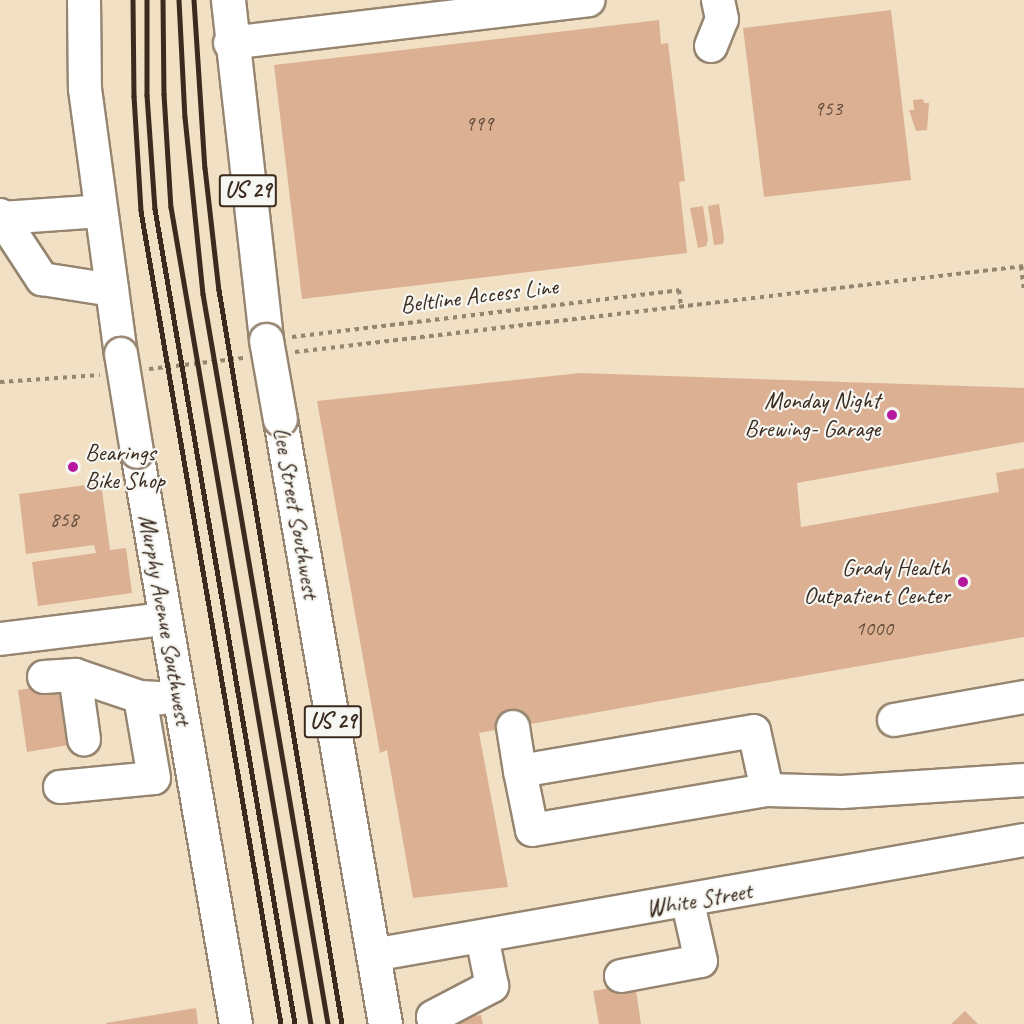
<!DOCTYPE html>
<style>
body{margin:0}
#map{position:relative;width:1024px;height:1024px;overflow:hidden;background:#f1e0c3;font-family:Caveat,sans-serif}
div>[style]{position:absolute}
.building>*{inset:0;background:#dcb092}
.path>*{height:4px;margin-top:-2px;transform-origin:0;background:repeating-linear-gradient(90deg,#968570 0 4.5px,transparent 0 9px)}
.roads{filter:drop-shadow(2px 0 #968570) drop-shadow(-2px 0 #968570) drop-shadow(0 2px #968570) drop-shadow(0 -2px #968570)}
.minor>*{height:32px;margin:-16px;padding:0 16px;transform-origin:16px;border-radius:16px;background:#fff}
.major>*{height:33px;margin:-16.5px;padding:0 16.5px;transform-origin:16.5px;border-radius:16.5px;background:#fff}
.rail>*{height:4.5px;margin:-2.25px;padding:0 2.25px;transform-origin:2.25px;border-radius:2.25px;background:#3b2a1e}
.bridges{filter:drop-shadow(2px 0 #968570) drop-shadow(-2px 0 #968570) drop-shadow(0 2px #968570) drop-shadow(0 -2px #968570)}
.minor-bridge>*{height:32px;margin:-16px;padding:0 16px;transform-origin:16px;border-radius:16px;background:#fff}
.major-bridge>*{height:33px;margin:-16.5px;padding:0 16.5px;transform-origin:16.5px;border-radius:16.5px;background:#fff}
.dots>*{width:16px;height:16px;translate:-50% -50%;box-sizing:border-box;border:3px solid #f6f6f2;border-radius:50%}
span{translate:-50% -50%;white-space:nowrap;text-align:center;line-height:1.15;-webkit-text-stroke:4.5px #f6f6f2;paint-order:stroke}
.number-label{font-size:21px;color:#634c3b}
.number-label span{-webkit-text-stroke-width:0}
.shield-label span{padding:2px 4px;background:#f6f6f2;border:2px solid;border-radius:4px;-webkit-text-stroke-width:0}
.shield-label{font-size:22px;color:#3b2a1e;font-weight:700}
.street-label{font-size:24px;color:#3b2a1e}
.poi-label{font-size:24px;color:#3b2a1e}
.right{translate:-100% -50%;text-align:right}
.left{translate:0 -50%;text-align:left}
</style>
<div id="map">
<div class="building">
<i style="clip-path:polygon(891px 10px,911px 180px,764px 197px,743px 28px)"></i>
<i style="clip-path:polygon(659px 20px,661px 44px,668px 43px,685px 181px,679px 182px,687px 253px,302px 299px,274px 65px)"></i>
<i style="clip-path:polygon(923px 99px,924px 103px,929px 103px,927px 130px,916px 131px,909px 110px,914px 110px,913px 100px)"></i>
<i style="clip-path:polygon(719px 204px,724px 238px,723px 244px,714px 245px,708px 206px)"></i>
<i style="clip-path:polygon(703px 206px,708px 240px,706px 246px,698px 248px,690px 208px)"></i>
<i style="clip-path:polygon(580px 373px,1024px 388px,1024px 442px,797px 483px,801px 527px,999px 492px,996px 473px,1024px 468px,1024px 637px,479px 733px,508px 887px,413px 898px,387px 750px,380px 753px,317px 401px)"></i>
<i style="clip-path:polygon(101px 483px,110px 550px,126px 548px,132px 593px,38px 606px,32px 562px,96px 553px,94px 545px,26px 554px,19px 494px)"></i>
<i style="clip-path:polygon(60px 684px,69px 745px,27px 752px,18px 690px)"></i>
<i style="clip-path:polygon(635px 984px,641px 1024px,599px 1024px,593px 991px)"></i>
<i style="clip-path:polygon(196px 1008px,198px 1024px,106px 1024px,106px 1023px)"></i>
<i style="clip-path:polygon(965px 1011px,978px 1024px,951px 1024px)"></i>
<i style="clip-path:polygon(481px 1015px,483px 1024px,448px 1024px,448px 1021px)"></i>
</div>
<div class="path">
<i style="left:1021px;top:266px;width:23px;rotate:83deg"></i>
<i style="left:292px;top:337px;width:390px;rotate:-6.9deg"></i>
<i style="left:679px;top:290px;width:17px;rotate:83deg"></i>
<i style="left:295px;top:352px;width:734px;rotate:-6.73deg"></i>
<i style="left:149px;top:369px;width:95px;rotate:-6.7deg"></i>
<i style="left:0;top:382px;width:100px;rotate:-4deg"></i>
</div>
<div class="roads">
<div class="minor">
<i style="left:84px;top:0;width:89px;rotate:89.4deg"></i>
<i style="left:85px;top:89px;width:267px;rotate:82.3deg"></i>
<i style="left:230px;top:43px;width:361px;rotate:-6.8deg"></i>
<i style="left:711px;top:46px;width:29px;rotate:-68deg"></i>
<i style="left:722px;top:19px;width:19px;rotate:-102deg"></i>
<i style="left:0;top:215px;width:77px;rotate:56.7deg"></i>
<i style="left:42px;top:279px;width:71px;rotate:8.9deg"></i>
<i style="left:2px;top:218px;width:99px;rotate:-4deg"></i>
<i style="left:137px;top:452px;width:581px;rotate:80.18deg"></i>
<i style="left:0;top:639px;width:164px;rotate:-7deg"></i>
<i style="left:75px;top:675px;width:65px;rotate:82deg"></i>
<i style="left:44px;top:677px;width:31px;rotate:-4deg"></i>
<i style="left:75px;top:675px;width:69px;rotate:18.7deg"></i>
<i style="left:140px;top:697px;width:22px;rotate:3deg"></i>
<i style="left:894px;top:720px;width:132px;rotate:-10deg"></i>
<i style="left:513px;top:727px;width:45px;rotate:81deg"></i>
<i style="left:60px;top:787px;width:94px;rotate:-5.5deg"></i>
<i style="left:154px;top:778px;width:82px;rotate:-99.8deg"></i>
<i style="left:767px;top:790px;width:60px;rotate:-102.4deg"></i>
<i style="left:754px;top:731px;width:237px;rotate:170.3deg"></i>
<i style="left:520px;top:771px;width:60px;rotate:78.5deg"></i>
<i style="left:532px;top:830px;width:238px;rotate:-9.7deg"></i>
<i style="left:767px;top:790px;width:76px;rotate:1.5deg"></i>
<i style="left:843px;top:792px;width:181px;rotate:-3.8deg"></i>
<i style="left:373px;top:955px;width:661px;rotate:-10.02deg"></i>
<i style="left:621px;top:976px;width:81px;rotate:-10.6deg"></i>
<i style="left:701px;top:961px;width:59px;rotate:-102.6deg"></i>
<i style="left:435px;top:1024px;width:7px;rotate:-106deg"></i>
<i style="left:433px;top:1017px;width:67px;rotate:-27.7deg"></i>
<i style="left:492px;top:986px;width:50px;rotate:-101.5deg"></i>
</div>
<div class="major">
<i style="left:228px;top:0;width:342px;rotate:83.6deg"></i>
<i style="left:280px;top:419px;width:614px;rotate:80.15deg"></i>
</div>
</div>
<div class="rail">
<i style="left:133px;top:0;width:96px;rotate:89.4deg"></i>
<i style="left:134px;top:96px;width:115px;rotate:86.5deg"></i>
<i style="left:141px;top:211px;width:825px;rotate:80.23deg"></i>
<i style="left:147px;top:0;width:95px;rotate:90deg"></i>
<i style="left:147px;top:95px;width:114px;rotate:86deg"></i>
<i style="left:155px;top:209px;width:827px;rotate:80.25deg"></i>
<i style="left:163px;top:0;width:94px;rotate:89.4deg"></i>
<i style="left:164px;top:94px;width:113px;rotate:86.5deg"></i>
<i style="left:171px;top:207px;width:829px;rotate:80.28deg"></i>
<i style="left:179px;top:0;width:117px;rotate:87.1deg"></i>
<i style="left:185px;top:117px;width:178px;rotate:84.2deg"></i>
<i style="left:203px;top:294px;width:741px;rotate:80.28deg"></i>
<i style="left:194px;top:0;width:168px;rotate:86.3deg"></i>
<i style="left:205px;top:168px;width:123px;rotate:83.5deg"></i>
<i style="left:219px;top:290px;width:744px;rotate:80.49deg"></i>
</div>
<div class="bridges">
<div class="minor-bridge">
<i style="left:121px;top:354px;width:99px;rotate:80.7deg"></i>
</div>
<div class="major-bridge">
<i style="left:266px;top:340px;width:80px;rotate:80deg"></i>
</div>
</div>
<div class="dots">
<i style="left:892px;top:415px;background:#b5179e"></i>
<i style="left:73px;top:467px;background:#b5179e"></i>
<i style="left:963px;top:582px;background:#b5179e"></i>
</div>
<div class="number-label">
<span style="left:828px;top:108px">953</span>
<span style="left:479px;top:123px">999</span>
<span style="left:64px;top:519px">858</span>
<span style="left:874px;top:628px">1000</span>
</div>
<div class="shield-label">
<span style="left:248px;top:191px">US 29</span>
<span style="left:333px;top:722px">US 29</span>
</div>
<div class="street-label">
<span style="left:479px;top:296px;rotate:-7deg">Beltline Access Line</span>
<span style="left:296px;top:513px;rotate:80deg">Lee Street Southwest</span>
<span style="left:165px;top:620px;rotate:80deg">Murphy Avenue Southwest</span>
<span style="left:699px;top:900px;rotate:-10deg">White Street</span>
</div>
<div class="poi-label">
<span class="right" style="left:880px;top:415px">Monday Night<br>Brewing- Garage</span>
<span class="left" style="left:85px;top:467px">Bearings<br>Bike Shop</span>
<span class="right" style="left:950px;top:582px">Grady Health<br>Outpatient Center</span>
</div>
</div>
